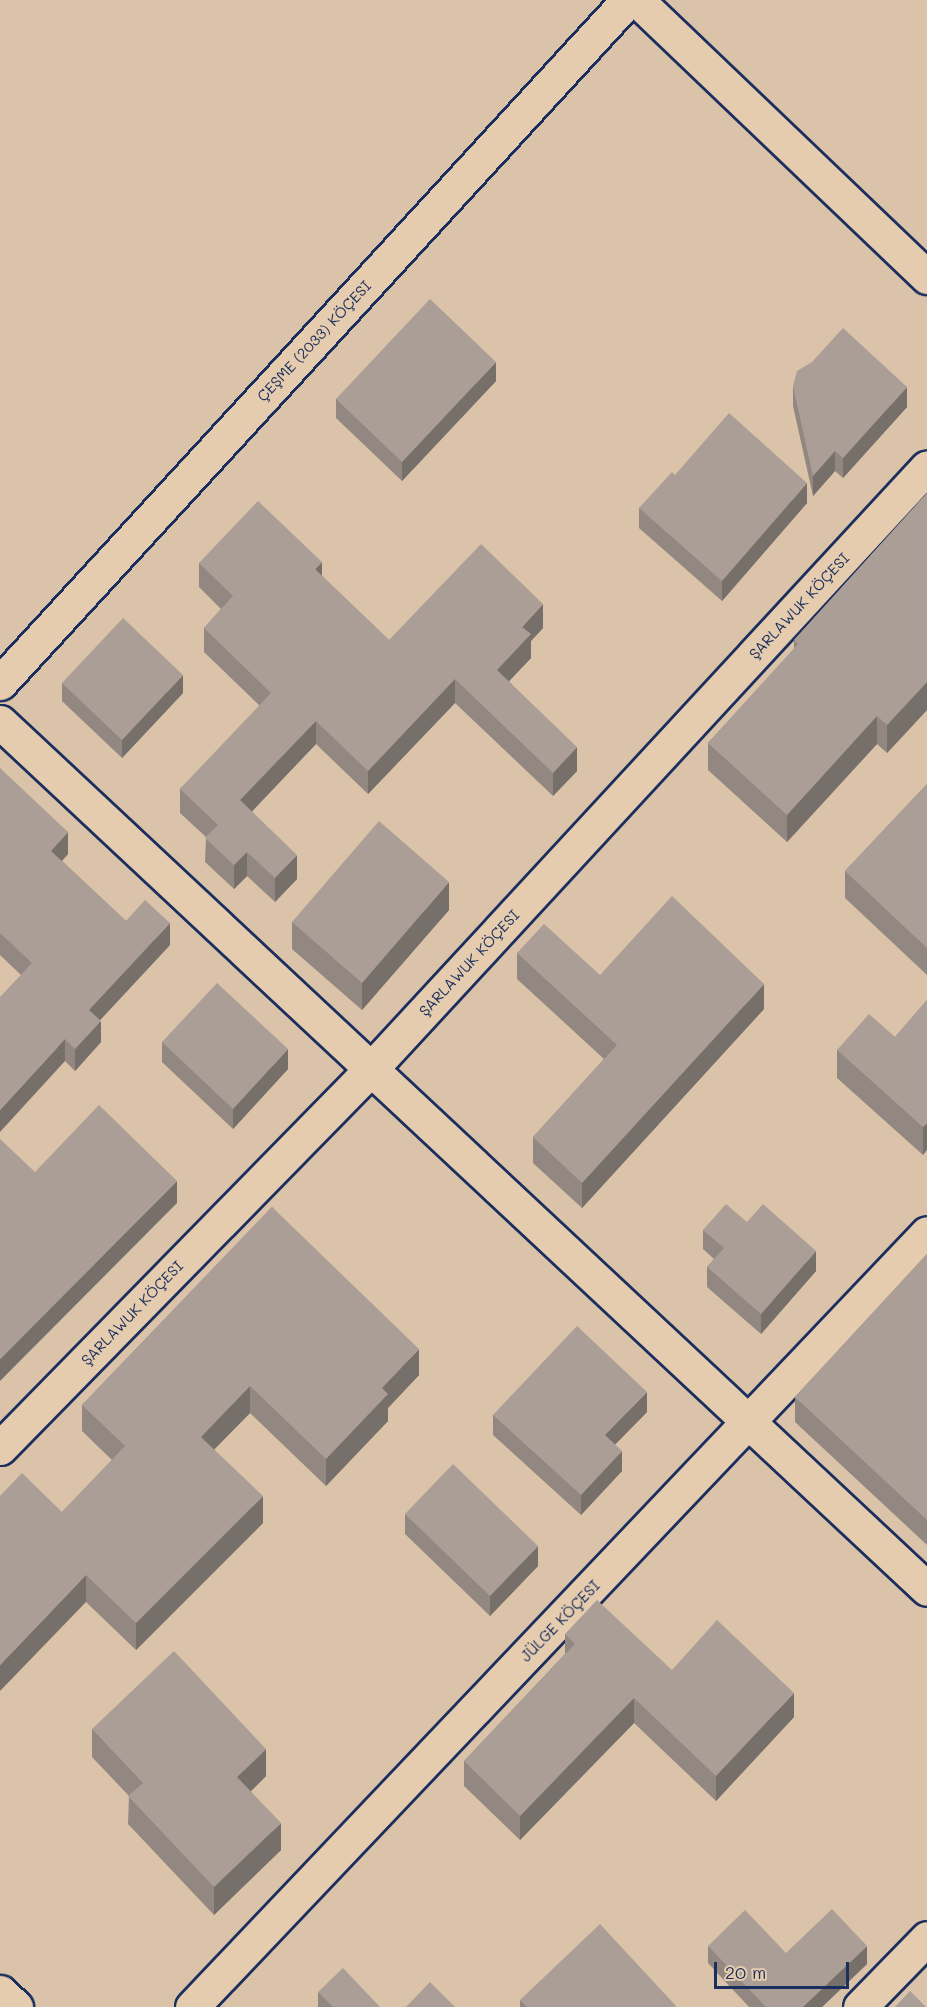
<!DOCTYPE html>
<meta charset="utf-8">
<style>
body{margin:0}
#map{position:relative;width:927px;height:2007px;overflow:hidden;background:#dac3a9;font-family:Mali,sans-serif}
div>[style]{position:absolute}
.roads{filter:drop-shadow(2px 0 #1b2f5e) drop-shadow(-2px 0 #1b2f5e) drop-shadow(0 2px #1b2f5e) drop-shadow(0 -2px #1b2f5e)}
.minor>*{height:33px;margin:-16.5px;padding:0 16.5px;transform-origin:16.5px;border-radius:16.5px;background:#e6ccae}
.wall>*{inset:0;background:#928881}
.shaded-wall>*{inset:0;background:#776f69}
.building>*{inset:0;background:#aa9e96}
span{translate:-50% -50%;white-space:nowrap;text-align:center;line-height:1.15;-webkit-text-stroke:6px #e6ccae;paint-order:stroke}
.street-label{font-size:15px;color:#1b2f5e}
.scale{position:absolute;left:714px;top:1962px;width:135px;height:27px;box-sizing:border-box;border:3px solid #1b2f5e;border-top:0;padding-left:8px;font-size:18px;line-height:21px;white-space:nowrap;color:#1b2f5e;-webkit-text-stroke:4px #e6ccae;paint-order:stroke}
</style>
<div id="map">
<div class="roads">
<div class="minor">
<i style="left:637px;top:0;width:401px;rotate:43.7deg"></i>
<i style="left:0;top:683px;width:928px;rotate:-47.4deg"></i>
<i style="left:0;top:722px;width:1269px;rotate:43.08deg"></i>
<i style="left:0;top:1448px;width:530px;rotate:-45.61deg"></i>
<i style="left:371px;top:1069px;width:819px;rotate:-47.27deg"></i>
<i style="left:0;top:1992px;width:22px;rotate:43deg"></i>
<i style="left:192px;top:2007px;width:1067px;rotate:-46.48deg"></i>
<i style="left:860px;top:2007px;width:96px;rotate:-45.8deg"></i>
</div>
</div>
<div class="wall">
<i style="clip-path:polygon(496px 381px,402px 481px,336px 418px,336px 399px)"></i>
<i style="clip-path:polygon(793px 386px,907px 407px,843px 478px,835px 471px,813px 496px,793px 406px)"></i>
<i style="clip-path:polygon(675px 475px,807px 503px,722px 601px,639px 528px,639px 508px)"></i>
<i style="clip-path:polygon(927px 493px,927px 710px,887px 753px,877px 744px,787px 842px,708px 770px,708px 743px,794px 649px,794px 640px)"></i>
<i style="clip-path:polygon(199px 563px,322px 576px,389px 640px,543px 628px,531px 641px,531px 658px,509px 681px,577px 771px,553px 796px,455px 703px,368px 794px,316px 744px,252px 811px,297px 879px,275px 902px,247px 876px,234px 889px,205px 862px,206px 837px,180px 813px,180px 789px,260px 706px,204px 652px,204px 628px,221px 609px,199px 587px)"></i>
<i style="clip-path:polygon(62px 683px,183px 693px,122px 758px,62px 701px)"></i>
<i style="clip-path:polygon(0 768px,68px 854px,62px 861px,126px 921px,170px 945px,100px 1020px,101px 1042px,75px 1071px,65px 1061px,21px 975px,0 955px)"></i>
<i style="clip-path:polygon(927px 784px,927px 975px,845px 898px,845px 871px)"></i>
<i style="clip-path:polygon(449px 910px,362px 1010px,292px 949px,292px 922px)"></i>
<i style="clip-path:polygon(517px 953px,600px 975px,764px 1009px,582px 1208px,533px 1163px,533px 1137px,604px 1059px,517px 979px)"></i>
<i style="clip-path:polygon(927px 1000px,923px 1155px,837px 1078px,837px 1050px,895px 1037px)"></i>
<i style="clip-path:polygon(162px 1042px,288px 1069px,233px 1129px,162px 1062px)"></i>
<i style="clip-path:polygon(272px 1207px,419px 1375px,388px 1408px,388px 1421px,326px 1486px,250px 1413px,214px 1449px,263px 1523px,136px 1650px,86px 1602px,62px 1512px,112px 1460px,82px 1431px,82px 1405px)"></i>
<i style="clip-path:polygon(747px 1222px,816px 1271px,761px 1334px,707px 1287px,707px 1267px,714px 1259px,703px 1249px,703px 1230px)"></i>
<i style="clip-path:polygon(927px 1254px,927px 1545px,795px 1422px,795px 1397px)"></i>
<i style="clip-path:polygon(647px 1412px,615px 1444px,622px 1471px,581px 1515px,493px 1435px,493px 1415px)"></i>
<i style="clip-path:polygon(405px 1514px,538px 1566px,490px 1616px,405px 1534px)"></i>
<i style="clip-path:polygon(565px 1634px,672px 1670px,794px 1717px,716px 1801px,634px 1723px,520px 1840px,464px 1786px,464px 1761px,565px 1654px)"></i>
<i style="clip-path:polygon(92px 1729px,266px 1776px,251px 1791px,281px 1850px,214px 1915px,128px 1824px,129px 1796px,92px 1757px)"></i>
<i style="clip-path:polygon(708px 1946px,786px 1953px,867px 1964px,822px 2007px,749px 2007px,708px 1963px)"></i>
<i style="clip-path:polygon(318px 1992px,380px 2007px,318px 2007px)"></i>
<i style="clip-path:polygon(520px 2000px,676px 2007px,520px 2007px)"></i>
</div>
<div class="shaded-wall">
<i style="clip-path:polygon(496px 362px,496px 381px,402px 481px,402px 462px)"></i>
<i style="clip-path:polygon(907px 387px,907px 407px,843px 478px,843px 458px)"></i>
<i style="clip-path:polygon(835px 451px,835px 471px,813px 496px,813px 476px)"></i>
<i style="clip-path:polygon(807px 483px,807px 503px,722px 601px,722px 581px)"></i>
<i style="clip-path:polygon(322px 562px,322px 586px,315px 569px)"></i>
<i style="clip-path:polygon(543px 604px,543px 628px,531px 641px,531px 658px,497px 694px,497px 670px,522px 627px)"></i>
<i style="clip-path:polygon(183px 675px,183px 693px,122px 758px,122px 740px)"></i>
<i style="clip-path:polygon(455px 679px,455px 703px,368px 794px,368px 771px)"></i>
<i style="clip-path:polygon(927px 682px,927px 710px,887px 753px,887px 725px)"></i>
<i style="clip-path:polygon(877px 716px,877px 744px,787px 842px,787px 815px)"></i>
<i style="clip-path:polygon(316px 721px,316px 744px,240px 824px,240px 800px)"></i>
<i style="clip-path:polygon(577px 747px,577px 771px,553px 796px,553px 773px)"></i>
<i style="clip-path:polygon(68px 832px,68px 854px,51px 873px,51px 851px)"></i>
<i style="clip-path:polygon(247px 852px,247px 876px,234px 889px,234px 865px)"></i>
<i style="clip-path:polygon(297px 855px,297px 879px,275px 902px,275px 878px)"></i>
<i style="clip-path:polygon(449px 882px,449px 910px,362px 1010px,362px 983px)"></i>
<i style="clip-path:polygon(170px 923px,170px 945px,89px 1032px,89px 1010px)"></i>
<i style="clip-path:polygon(764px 984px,764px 1009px,582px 1208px,582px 1183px)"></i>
<i style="clip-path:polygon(101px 1021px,101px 1042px,75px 1071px,75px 1049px)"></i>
<i style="clip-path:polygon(65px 1039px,65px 1061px,0 1132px,0 1110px)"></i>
<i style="clip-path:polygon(288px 1049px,288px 1069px,233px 1129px,233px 1109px)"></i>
<i style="clip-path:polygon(927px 1123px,927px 1150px,923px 1155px,923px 1127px)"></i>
<i style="clip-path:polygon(177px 1181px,177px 1203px,0 1381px,0 1359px)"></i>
<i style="clip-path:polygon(816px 1251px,816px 1271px,761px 1334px,761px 1314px)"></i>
<i style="clip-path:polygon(419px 1349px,419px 1375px,388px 1408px,388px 1421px,326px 1486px,326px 1459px,382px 1388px)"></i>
<i style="clip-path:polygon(250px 1386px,250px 1413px,201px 1463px,201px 1437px)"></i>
<i style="clip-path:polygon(647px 1392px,647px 1412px,605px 1455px,605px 1435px)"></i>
<i style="clip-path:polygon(622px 1451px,622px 1471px,581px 1515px,581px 1495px)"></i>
<i style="clip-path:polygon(263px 1496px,263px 1523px,136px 1650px,136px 1623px)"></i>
<i style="clip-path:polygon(538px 1546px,538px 1566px,490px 1616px,490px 1596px)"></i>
<i style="clip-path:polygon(86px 1575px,86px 1602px,0 1691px,0 1665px)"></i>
<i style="clip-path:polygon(794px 1693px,794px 1717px,716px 1801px,716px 1776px)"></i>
<i style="clip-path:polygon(634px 1698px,634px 1723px,520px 1840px,520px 1816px)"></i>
<i style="clip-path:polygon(266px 1749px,266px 1776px,237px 1805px,237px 1777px)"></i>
<i style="clip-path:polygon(281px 1823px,281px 1850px,214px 1915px,214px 1887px)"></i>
<i style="clip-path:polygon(867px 1946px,867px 1964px,822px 2007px,803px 2007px)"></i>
</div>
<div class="building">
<i style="clip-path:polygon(430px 299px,496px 362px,402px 462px,336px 399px)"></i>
<i style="clip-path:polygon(843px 328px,907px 387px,843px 458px,835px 451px,813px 476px,793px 386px,797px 371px,812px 362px)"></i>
<i style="clip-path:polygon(729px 413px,807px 483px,722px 581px,639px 508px,672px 472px,675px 475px)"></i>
<i style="clip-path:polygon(927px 493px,927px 682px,887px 725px,877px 716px,787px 815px,708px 743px,798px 644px,794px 640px)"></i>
<i style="clip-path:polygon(258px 501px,322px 562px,315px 569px,389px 640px,481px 544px,543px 604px,522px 627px,531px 634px,497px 670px,577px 747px,553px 773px,455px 679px,368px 771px,316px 721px,240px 800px,297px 855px,275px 878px,247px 852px,234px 865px,205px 838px,218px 825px,180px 789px,271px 693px,204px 628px,233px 596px,199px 563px)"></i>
<i style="clip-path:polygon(123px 618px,183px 675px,122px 740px,62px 683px)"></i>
<i style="clip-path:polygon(0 768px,68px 832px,51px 851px,126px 921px,145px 900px,170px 923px,89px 1010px,101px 1021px,75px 1049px,65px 1039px,0 1110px,0 997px,32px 963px,0 933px)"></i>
<i style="clip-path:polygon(927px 784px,927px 948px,845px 871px)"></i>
<i style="clip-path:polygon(379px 821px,449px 882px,362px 983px,292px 922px)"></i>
<i style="clip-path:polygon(672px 896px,764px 984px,582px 1183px,533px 1137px,617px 1045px,517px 953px,544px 924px,600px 975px)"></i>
<i style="clip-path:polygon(217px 983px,288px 1049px,233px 1109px,162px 1042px)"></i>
<i style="clip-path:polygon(927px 1000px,927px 1123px,923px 1127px,837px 1050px,869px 1014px,895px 1037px)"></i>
<i style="clip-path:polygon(99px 1105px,177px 1181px,0 1359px,0 1139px,35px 1172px)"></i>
<i style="clip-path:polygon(726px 1204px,747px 1222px,763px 1204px,816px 1251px,761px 1314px,707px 1267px,724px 1248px,703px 1230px)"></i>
<i style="clip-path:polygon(272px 1207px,419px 1349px,382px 1388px,388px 1394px,326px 1459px,250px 1386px,201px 1437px,263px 1496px,136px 1623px,86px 1575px,0 1665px,0 1496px,22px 1473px,62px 1512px,125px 1446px,82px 1405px)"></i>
<i style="clip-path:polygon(927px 1254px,927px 1520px,795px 1397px)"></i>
<i style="clip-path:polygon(577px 1326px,647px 1392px,605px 1435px,622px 1451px,581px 1495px,493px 1415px)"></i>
<i style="clip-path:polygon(453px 1464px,538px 1546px,490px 1596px,405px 1514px)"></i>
<i style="clip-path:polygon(597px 1600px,672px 1670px,717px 1620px,794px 1693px,716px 1776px,634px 1698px,520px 1816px,464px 1761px,575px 1644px,565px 1634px)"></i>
<i style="clip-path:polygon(174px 1651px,266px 1749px,237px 1777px,281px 1823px,214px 1887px,128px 1796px,143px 1783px,92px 1729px)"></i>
<i style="clip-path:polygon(832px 1909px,867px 1946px,803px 2007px,766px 2007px,708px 1946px,745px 1910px,786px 1953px)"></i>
<i style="clip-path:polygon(600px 1924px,676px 2006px,674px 2007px,527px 2007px,520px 2000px)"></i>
<i style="clip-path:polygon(343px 1968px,380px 2007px,333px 2007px,318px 1992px)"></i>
<i style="clip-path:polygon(430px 1982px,455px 2007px,406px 2007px)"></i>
<i style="clip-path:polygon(910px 1991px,926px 2007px,895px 2007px)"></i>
</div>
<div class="street-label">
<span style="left:314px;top:341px;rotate:-47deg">ÇEŞME (2033) KÖÇESI</span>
<span style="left:799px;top:606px;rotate:-47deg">ŞARLAWUK KÖÇESI</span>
<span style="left:469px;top:963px;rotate:-47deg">ŞARLAWUK KÖÇESI</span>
<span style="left:132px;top:1313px;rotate:-46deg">ŞARLAWUK KÖÇESI</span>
<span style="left:560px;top:1621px;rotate:-46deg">JÜLGE KÖÇESI</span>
</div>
<div class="scale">20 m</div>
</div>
